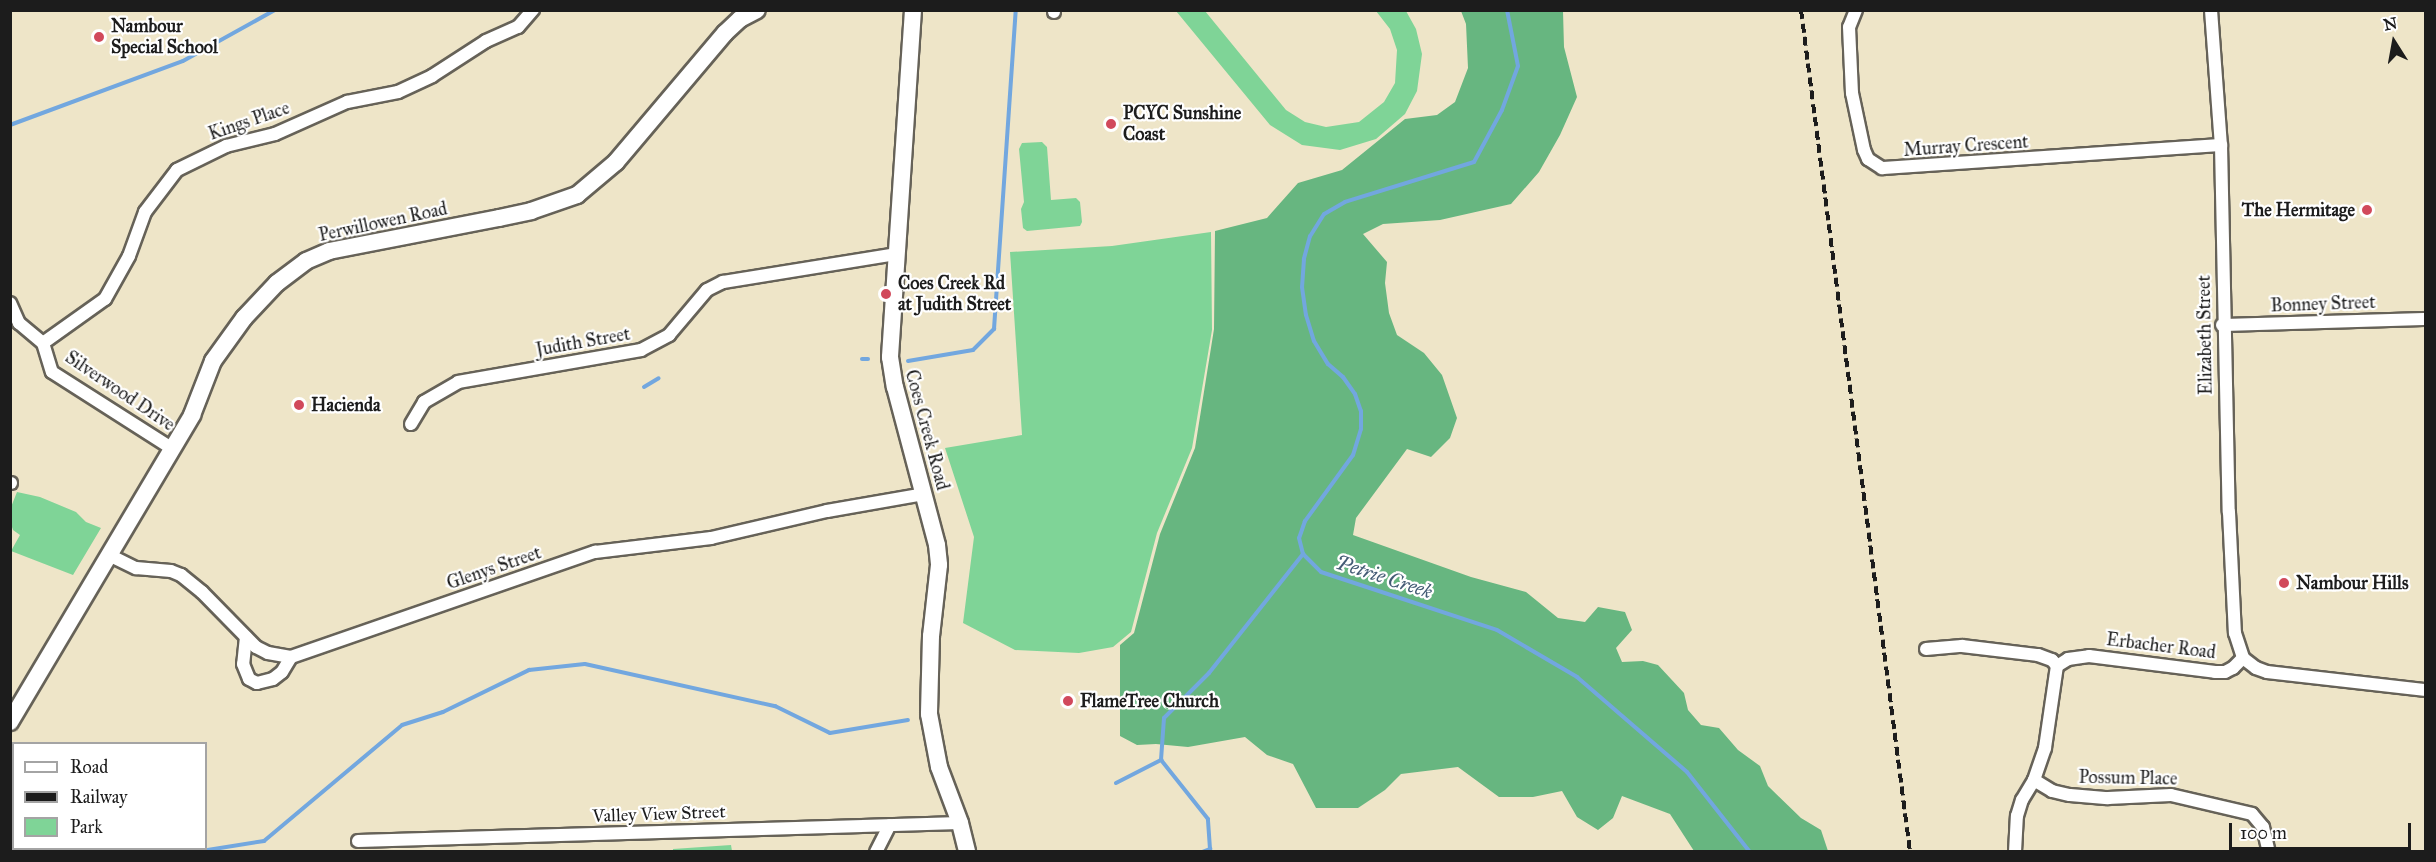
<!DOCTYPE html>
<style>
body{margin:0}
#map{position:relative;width:2436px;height:862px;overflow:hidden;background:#eee5c8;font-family:"IM FELL Great Primer",serif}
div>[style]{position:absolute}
.green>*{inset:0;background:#7fd497}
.forest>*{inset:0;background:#67b680}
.stream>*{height:4px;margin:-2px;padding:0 2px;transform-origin:2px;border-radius:2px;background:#72a7df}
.roads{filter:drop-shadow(2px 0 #666258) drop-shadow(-2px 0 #666258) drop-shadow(0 2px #666258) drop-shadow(0 -2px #666258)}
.street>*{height:12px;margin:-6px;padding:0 6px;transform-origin:6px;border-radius:6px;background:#fff}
.secondary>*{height:16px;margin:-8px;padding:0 8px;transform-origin:8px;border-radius:8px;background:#fff}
.rail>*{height:4px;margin-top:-2px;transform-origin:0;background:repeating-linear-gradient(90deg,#1c1c1c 0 9px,transparent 0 13.5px)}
.dots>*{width:16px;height:16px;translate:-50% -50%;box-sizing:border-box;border:3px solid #fff;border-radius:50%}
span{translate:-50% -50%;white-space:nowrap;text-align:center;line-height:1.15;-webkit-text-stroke:4.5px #fff;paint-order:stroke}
.poi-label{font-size:18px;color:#1c1c1c;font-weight:700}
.left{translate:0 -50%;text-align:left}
.right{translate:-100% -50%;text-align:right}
.street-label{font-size:18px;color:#1c1c1c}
.water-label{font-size:20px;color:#435b74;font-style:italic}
.frame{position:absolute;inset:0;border:12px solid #1c1c1c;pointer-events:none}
.legend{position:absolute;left:12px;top:742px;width:195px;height:108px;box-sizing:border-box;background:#fff;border:2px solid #a4a4a4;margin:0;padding:8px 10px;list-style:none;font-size:18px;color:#1c1c1c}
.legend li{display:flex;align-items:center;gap:12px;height:30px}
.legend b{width:30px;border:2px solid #a4a4a4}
.north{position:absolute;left:2364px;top:12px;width:60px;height:60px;-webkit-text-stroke:4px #fff;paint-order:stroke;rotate:349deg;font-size:16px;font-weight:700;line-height:24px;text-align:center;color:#1c1c1c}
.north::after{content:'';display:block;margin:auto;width:21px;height:27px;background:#1c1c1c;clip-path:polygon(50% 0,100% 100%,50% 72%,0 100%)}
.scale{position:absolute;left:2229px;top:823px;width:182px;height:27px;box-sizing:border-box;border:3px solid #1c1c1c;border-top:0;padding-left:8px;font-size:18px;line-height:21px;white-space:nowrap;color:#1c1c1c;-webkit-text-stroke:4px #fff;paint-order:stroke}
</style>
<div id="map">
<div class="green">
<i style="clip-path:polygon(1176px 11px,1205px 11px,1286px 110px,1305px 122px,1326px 127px,1359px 122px,1384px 102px,1395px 83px,1397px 50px,1390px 29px,1376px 11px,1406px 11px,1416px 29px,1422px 54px,1417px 91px,1405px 114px,1376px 139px,1340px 150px,1302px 145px,1270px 125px)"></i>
<i style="clip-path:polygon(1042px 142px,1047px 147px,1051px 200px,1076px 198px,1080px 202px,1082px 222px,1080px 226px,1027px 231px,1023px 228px,1021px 209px,1024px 202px,1019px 149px,1022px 143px)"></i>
<i style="clip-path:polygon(1211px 232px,1212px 330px,1192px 448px,1157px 533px,1131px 632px,1113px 647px,1079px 653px,1015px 650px,963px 623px,974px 537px,945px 448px,1022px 435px,1010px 252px,1112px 246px)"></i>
<i style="clip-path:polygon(17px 492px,40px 497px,76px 512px,86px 522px,101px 528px,73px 575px,11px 551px,20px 535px,13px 530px,11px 524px,11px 507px)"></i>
<i style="clip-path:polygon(731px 845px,732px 851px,673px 851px,673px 849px)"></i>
</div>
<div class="forest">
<i style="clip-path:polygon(1461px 11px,1563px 11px,1564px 47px,1577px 97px,1560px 135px,1539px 172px,1511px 204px,1440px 220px,1383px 224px,1363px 234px,1387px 262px,1385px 283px,1389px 313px,1397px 335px,1424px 353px,1442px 375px,1457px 418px,1450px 438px,1431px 457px,1407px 449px,1356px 518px,1353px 535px,1471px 577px,1526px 592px,1558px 618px,1585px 622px,1598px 607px,1625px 612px,1632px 630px,1616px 648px,1622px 662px,1643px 661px,1658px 665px,1684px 693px,1688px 710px,1701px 725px,1719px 728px,1738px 750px,1760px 766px,1768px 786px,1801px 818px,1821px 830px,1828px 851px,1694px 851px,1670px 814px,1622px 796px,1613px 818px,1598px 830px,1577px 817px,1562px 791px,1533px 797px,1499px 797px,1458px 767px,1401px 774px,1385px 790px,1358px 808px,1316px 808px,1293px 764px,1267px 755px,1245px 737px,1188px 747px,1156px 744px,1137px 745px,1120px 736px,1120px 645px,1134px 633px,1160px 534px,1195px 448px,1214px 329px,1215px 231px,1267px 218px,1298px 183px,1342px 170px,1405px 119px,1437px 115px,1455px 102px,1468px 68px,1466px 24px)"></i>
</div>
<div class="stream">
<i style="left:1507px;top:10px;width:57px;rotate:78.9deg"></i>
<i style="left:1518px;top:66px;width:47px;rotate:110deg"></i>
<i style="left:1502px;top:110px;width:59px;rotate:118.3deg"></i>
<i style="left:1474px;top:162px;width:135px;rotate:162.8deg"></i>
<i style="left:1345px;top:202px;width:24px;rotate:150deg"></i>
<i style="left:1324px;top:214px;width:26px;rotate:122deg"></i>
<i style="left:1310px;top:236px;width:24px;rotate:105deg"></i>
<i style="left:1304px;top:259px;width:28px;rotate:94deg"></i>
<i style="left:1302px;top:287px;width:28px;rotate:82deg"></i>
<i style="left:1306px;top:315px;width:27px;rotate:73deg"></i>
<i style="left:1314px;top:341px;width:27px;rotate:59deg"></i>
<i style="left:1328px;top:364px;width:20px;rotate:41deg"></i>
<i style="left:1343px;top:377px;width:21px;rotate:55deg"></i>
<i style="left:1355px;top:394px;width:18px;rotate:71deg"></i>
<i style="left:1361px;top:411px;width:18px;rotate:90deg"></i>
<i style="left:1361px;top:429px;width:27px;rotate:107deg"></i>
<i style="left:1353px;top:455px;width:82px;rotate:126deg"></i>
<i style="left:1305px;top:521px;width:18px;rotate:109deg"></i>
<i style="left:1299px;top:538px;width:16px;rotate:76deg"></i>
<i style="left:1303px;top:554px;width:25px;rotate:45deg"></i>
<i style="left:1321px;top:572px;width:185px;rotate:18.2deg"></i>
<i style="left:1497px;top:630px;width:93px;rotate:30.4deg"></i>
<i style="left:1577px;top:677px;width:145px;rotate:40.8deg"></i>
<i style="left:1687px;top:772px;width:102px;rotate:51.8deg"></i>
<i style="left:10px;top:125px;width:184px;rotate:-20.3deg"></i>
<i style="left:183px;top:61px;width:105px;rotate:-29deg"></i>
<i style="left:862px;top:359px;width:6px"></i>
<i style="left:908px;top:361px;width:66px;rotate:-9.6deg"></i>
<i style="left:973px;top:350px;width:30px;rotate:-45deg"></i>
<i style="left:994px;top:329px;width:320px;rotate:-86.1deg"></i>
<i style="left:644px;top:387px;width:17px;rotate:-31deg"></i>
<i style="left:1116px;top:783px;width:51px;rotate:-27.1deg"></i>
<i style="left:195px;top:852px;width:70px;rotate:-9.1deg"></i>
<i style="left:264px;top:841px;width:180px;rotate:-40deg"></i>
<i style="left:402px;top:725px;width:43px;rotate:-17.6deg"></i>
<i style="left:443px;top:712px;width:96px;rotate:-26deg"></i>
<i style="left:529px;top:670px;width:56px;rotate:-6.1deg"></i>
<i style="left:585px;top:664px;width:195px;rotate:12.5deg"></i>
<i style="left:775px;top:706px;width:61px;rotate:26.1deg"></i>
<i style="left:830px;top:733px;width:79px;rotate:-9.5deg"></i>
<i style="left:1202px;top:852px;width:9px;rotate:-21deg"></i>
<i style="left:1210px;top:849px;width:30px;rotate:-94deg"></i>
<i style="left:1208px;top:819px;width:75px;rotate:-128.5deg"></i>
<i style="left:1161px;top:760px;width:42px;rotate:-85.9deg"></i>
<i style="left:1164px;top:718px;width:64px;rotate:-45deg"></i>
<i style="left:1209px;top:673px;width:152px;rotate:-51.7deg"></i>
</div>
<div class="roads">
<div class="street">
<i style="left:1054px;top:10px;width:2px;rotate:90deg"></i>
<i style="left:1856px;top:10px;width:18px;rotate:112deg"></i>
<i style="left:1849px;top:27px;width:66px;rotate:87.4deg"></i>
<i style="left:1852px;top:93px;width:58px;rotate:78.1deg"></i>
<i style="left:1864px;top:150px;width:10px;rotate:66deg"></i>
<i style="left:1868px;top:159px;width:17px;rotate:33deg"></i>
<i style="left:1882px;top:168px;width:340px;rotate:-3.9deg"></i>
<i style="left:2211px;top:10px;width:135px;rotate:85.8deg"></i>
<i style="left:2221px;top:145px;width:367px;rotate:88.8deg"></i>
<i style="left:2229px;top:512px;width:121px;rotate:87.2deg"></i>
<i style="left:2235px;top:633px;width:26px;rotate:72deg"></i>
<i style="left:10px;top:303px;width:22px;rotate:66deg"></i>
<i style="left:19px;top:323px;width:31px;rotate:40deg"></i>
<i style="left:43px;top:343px;width:30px;rotate:73deg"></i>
<i style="left:52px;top:372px;width:143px;rotate:32.5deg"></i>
<i style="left:2222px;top:325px;width:204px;rotate:-1.7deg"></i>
<i style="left:43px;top:343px;width:76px;rotate:-35.4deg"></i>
<i style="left:105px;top:299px;width:49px;rotate:-60.8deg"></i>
<i style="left:129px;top:256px;width:47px;rotate:-70deg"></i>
<i style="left:145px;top:212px;width:53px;rotate:-52.7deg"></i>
<i style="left:177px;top:170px;width:55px;rotate:-26.1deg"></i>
<i style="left:226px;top:146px;width:50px;rotate:-13.8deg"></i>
<i style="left:275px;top:134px;width:79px;rotate:-24deg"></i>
<i style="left:347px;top:102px;width:52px;rotate:-11.1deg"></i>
<i style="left:398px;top:92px;width:38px;rotate:-25deg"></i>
<i style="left:432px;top:76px;width:64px;rotate:-32.9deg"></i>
<i style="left:486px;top:41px;width:35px;rotate:-24deg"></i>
<i style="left:518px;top:27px;width:23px;rotate:-49deg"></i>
<i style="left:411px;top:424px;width:26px;rotate:-59deg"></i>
<i style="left:424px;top:402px;width:39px;rotate:-30deg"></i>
<i style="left:458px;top:382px;width:186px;rotate:-9.9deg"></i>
<i style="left:641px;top:350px;width:32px;rotate:-28deg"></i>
<i style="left:669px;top:335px;width:59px;rotate:-49.8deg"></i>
<i style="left:707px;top:290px;width:18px;rotate:-27deg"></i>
<i style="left:723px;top:282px;width:175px;rotate:-9.2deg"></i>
<i style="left:10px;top:483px;width:1px"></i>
<i style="left:111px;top:556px;width:28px;rotate:26deg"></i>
<i style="left:136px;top:568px;width:35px;rotate:5deg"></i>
<i style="left:171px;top:571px;width:11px;rotate:22deg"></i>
<i style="left:181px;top:575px;width:27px;rotate:39deg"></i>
<i style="left:202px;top:592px;width:77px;rotate:45.5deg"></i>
<i style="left:256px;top:647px;width:13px;rotate:27deg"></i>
<i style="left:268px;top:653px;width:23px;rotate:10deg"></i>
<i style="left:291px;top:657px;width:322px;rotate:-19.1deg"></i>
<i style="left:595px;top:552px;width:117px;rotate:-6.9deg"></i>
<i style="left:711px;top:538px;width:119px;rotate:-13.1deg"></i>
<i style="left:827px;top:511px;width:98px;rotate:-9.9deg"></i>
<i style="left:246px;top:637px;width:27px;rotate:96deg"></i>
<i style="left:243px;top:664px;width:16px;rotate:68deg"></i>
<i style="left:249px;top:679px;width:9px;rotate:27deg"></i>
<i style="left:257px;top:683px;width:16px;rotate:-14deg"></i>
<i style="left:273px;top:679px;width:11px;rotate:-38deg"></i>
<i style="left:282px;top:672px;width:17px;rotate:-59deg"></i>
<i style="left:1926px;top:649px;width:36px;rotate:-5deg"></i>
<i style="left:1962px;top:646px;width:77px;rotate:6.8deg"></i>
<i style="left:2038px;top:655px;width:15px;rotate:20deg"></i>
<i style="left:2052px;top:660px;width:8px;rotate:50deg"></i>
<i style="left:2057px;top:666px;width:13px;rotate:-32deg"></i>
<i style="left:2068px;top:659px;width:21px;rotate:-8deg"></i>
<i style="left:2089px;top:656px;width:127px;rotate:7.2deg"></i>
<i style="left:2215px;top:672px;width:10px"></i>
<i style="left:2225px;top:672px;width:9px;rotate:-27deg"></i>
<i style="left:2233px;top:668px;width:14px;rotate:-45deg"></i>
<i style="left:2243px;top:658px;width:16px;rotate:38deg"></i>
<i style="left:2256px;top:668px;width:12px;rotate:20deg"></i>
<i style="left:2267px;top:672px;width:160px;rotate:6.5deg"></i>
<i style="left:2034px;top:780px;width:21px;rotate:31deg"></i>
<i style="left:2052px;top:791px;width:18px;rotate:13deg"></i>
<i style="left:2070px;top:795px;width:38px;rotate:5deg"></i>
<i style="left:2108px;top:798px;width:63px;rotate:-2.7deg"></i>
<i style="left:2171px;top:795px;width:83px;rotate:13.2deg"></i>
<i style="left:2252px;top:814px;width:17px;rotate:50deg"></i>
<i style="left:2263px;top:827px;width:26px;rotate:77deg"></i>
<i style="left:358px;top:841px;width:602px;rotate:-1.71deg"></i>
<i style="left:876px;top:852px;width:30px;rotate:-63deg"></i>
<i style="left:2015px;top:852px;width:36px;rotate:-87deg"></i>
<i style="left:2017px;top:816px;width:17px;rotate:-73deg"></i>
<i style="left:2022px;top:800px;width:23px;rotate:-59deg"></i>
<i style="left:2034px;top:780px;width:34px;rotate:-71deg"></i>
<i style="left:2045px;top:748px;width:83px;rotate:-81.7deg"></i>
</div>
<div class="secondary">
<i style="left:913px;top:10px;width:348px;rotate:93.8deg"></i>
<i style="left:890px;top:357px;width:30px;rotate:81deg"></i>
<i style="left:895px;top:387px;width:163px;rotate:75.1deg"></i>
<i style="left:937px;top:545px;width:20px;rotate:84deg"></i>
<i style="left:939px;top:565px;width:71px;rotate:96.4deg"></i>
<i style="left:931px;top:636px;width:78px;rotate:91.5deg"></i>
<i style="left:929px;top:714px;width:54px;rotate:79.3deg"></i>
<i style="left:939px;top:767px;width:60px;rotate:69.4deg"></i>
<i style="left:960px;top:823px;width:30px;rotate:76deg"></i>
<i style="left:10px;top:722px;width:357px;rotate:-59.3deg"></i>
<i style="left:192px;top:415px;width:58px;rotate:-68.7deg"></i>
<i style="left:213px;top:361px;width:53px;rotate:-54.2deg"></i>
<i style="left:244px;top:318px;width:48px;rotate:-46.7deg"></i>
<i style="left:277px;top:283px;width:36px;rotate:-37deg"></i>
<i style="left:306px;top:261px;width:25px;rotate:-23deg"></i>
<i style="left:329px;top:251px;width:173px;rotate:-11deg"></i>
<i style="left:499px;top:218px;width:33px;rotate:-12deg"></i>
<i style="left:531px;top:211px;width:49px;rotate:-19.2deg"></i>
<i style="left:577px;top:195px;width:51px;rotate:-40.2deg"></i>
<i style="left:616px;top:162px;width:169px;rotate:-49.8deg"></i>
<i style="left:725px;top:33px;width:21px;rotate:-43deg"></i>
<i style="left:740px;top:19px;width:19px;rotate:-28deg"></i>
</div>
</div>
<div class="rail">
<i style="left:1801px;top:10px;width:849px;rotate:82.62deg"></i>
</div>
<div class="dots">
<i style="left:99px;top:37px;background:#d1495b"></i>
<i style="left:1111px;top:124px;background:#d1495b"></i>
<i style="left:2367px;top:210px;background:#d1495b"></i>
<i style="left:886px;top:294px;background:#d1495b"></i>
<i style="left:299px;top:405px;background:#d1495b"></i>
<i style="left:2284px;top:583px;background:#d1495b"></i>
<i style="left:1068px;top:701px;background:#d1495b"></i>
</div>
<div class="poi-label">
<span class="left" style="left:111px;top:37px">Nambour<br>Special School</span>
<span class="left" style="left:1123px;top:124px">PCYC Sunshine<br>Coast</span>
<span class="right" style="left:2355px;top:210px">The Hermitage</span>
<span class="left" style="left:898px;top:294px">Coes Creek Rd<br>at Judith Street</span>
<span class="left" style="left:311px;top:405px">Hacienda</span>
<span class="left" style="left:2296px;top:583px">Nambour Hills</span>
<span class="left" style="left:1080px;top:701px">FlameTree Church</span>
</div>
<div class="street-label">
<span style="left:249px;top:121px;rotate:-19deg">Kings Place</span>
<span style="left:1966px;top:146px;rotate:-4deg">Murray Crescent</span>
<span style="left:383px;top:222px;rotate:-12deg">Perwillowen Road</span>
<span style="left:2323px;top:304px;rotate:-2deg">Bonney Street</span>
<span style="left:2205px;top:335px;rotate:-91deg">Elizabeth Street</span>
<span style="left:583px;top:342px;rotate:-10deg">Judith Street</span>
<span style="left:120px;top:391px;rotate:34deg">Silverwood Drive</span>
<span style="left:927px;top:430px;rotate:75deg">Coes Creek Road</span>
<span style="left:494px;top:568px;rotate:-19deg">Glenys Street</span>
<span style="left:2161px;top:646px;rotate:7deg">Erbacher Road</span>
<span style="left:2128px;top:778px;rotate:1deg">Possum Place</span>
<span style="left:659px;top:814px;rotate:-2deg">Valley View Street</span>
</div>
<div class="water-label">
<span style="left:1384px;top:577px;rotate:18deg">Petrie Creek</span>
</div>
<div class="frame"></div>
<ul class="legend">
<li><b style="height:8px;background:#fff"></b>Road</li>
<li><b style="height:8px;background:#1c1c1c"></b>Railway</li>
<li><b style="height:16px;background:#7fd497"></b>Park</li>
</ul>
<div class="north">N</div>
<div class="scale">100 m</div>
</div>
